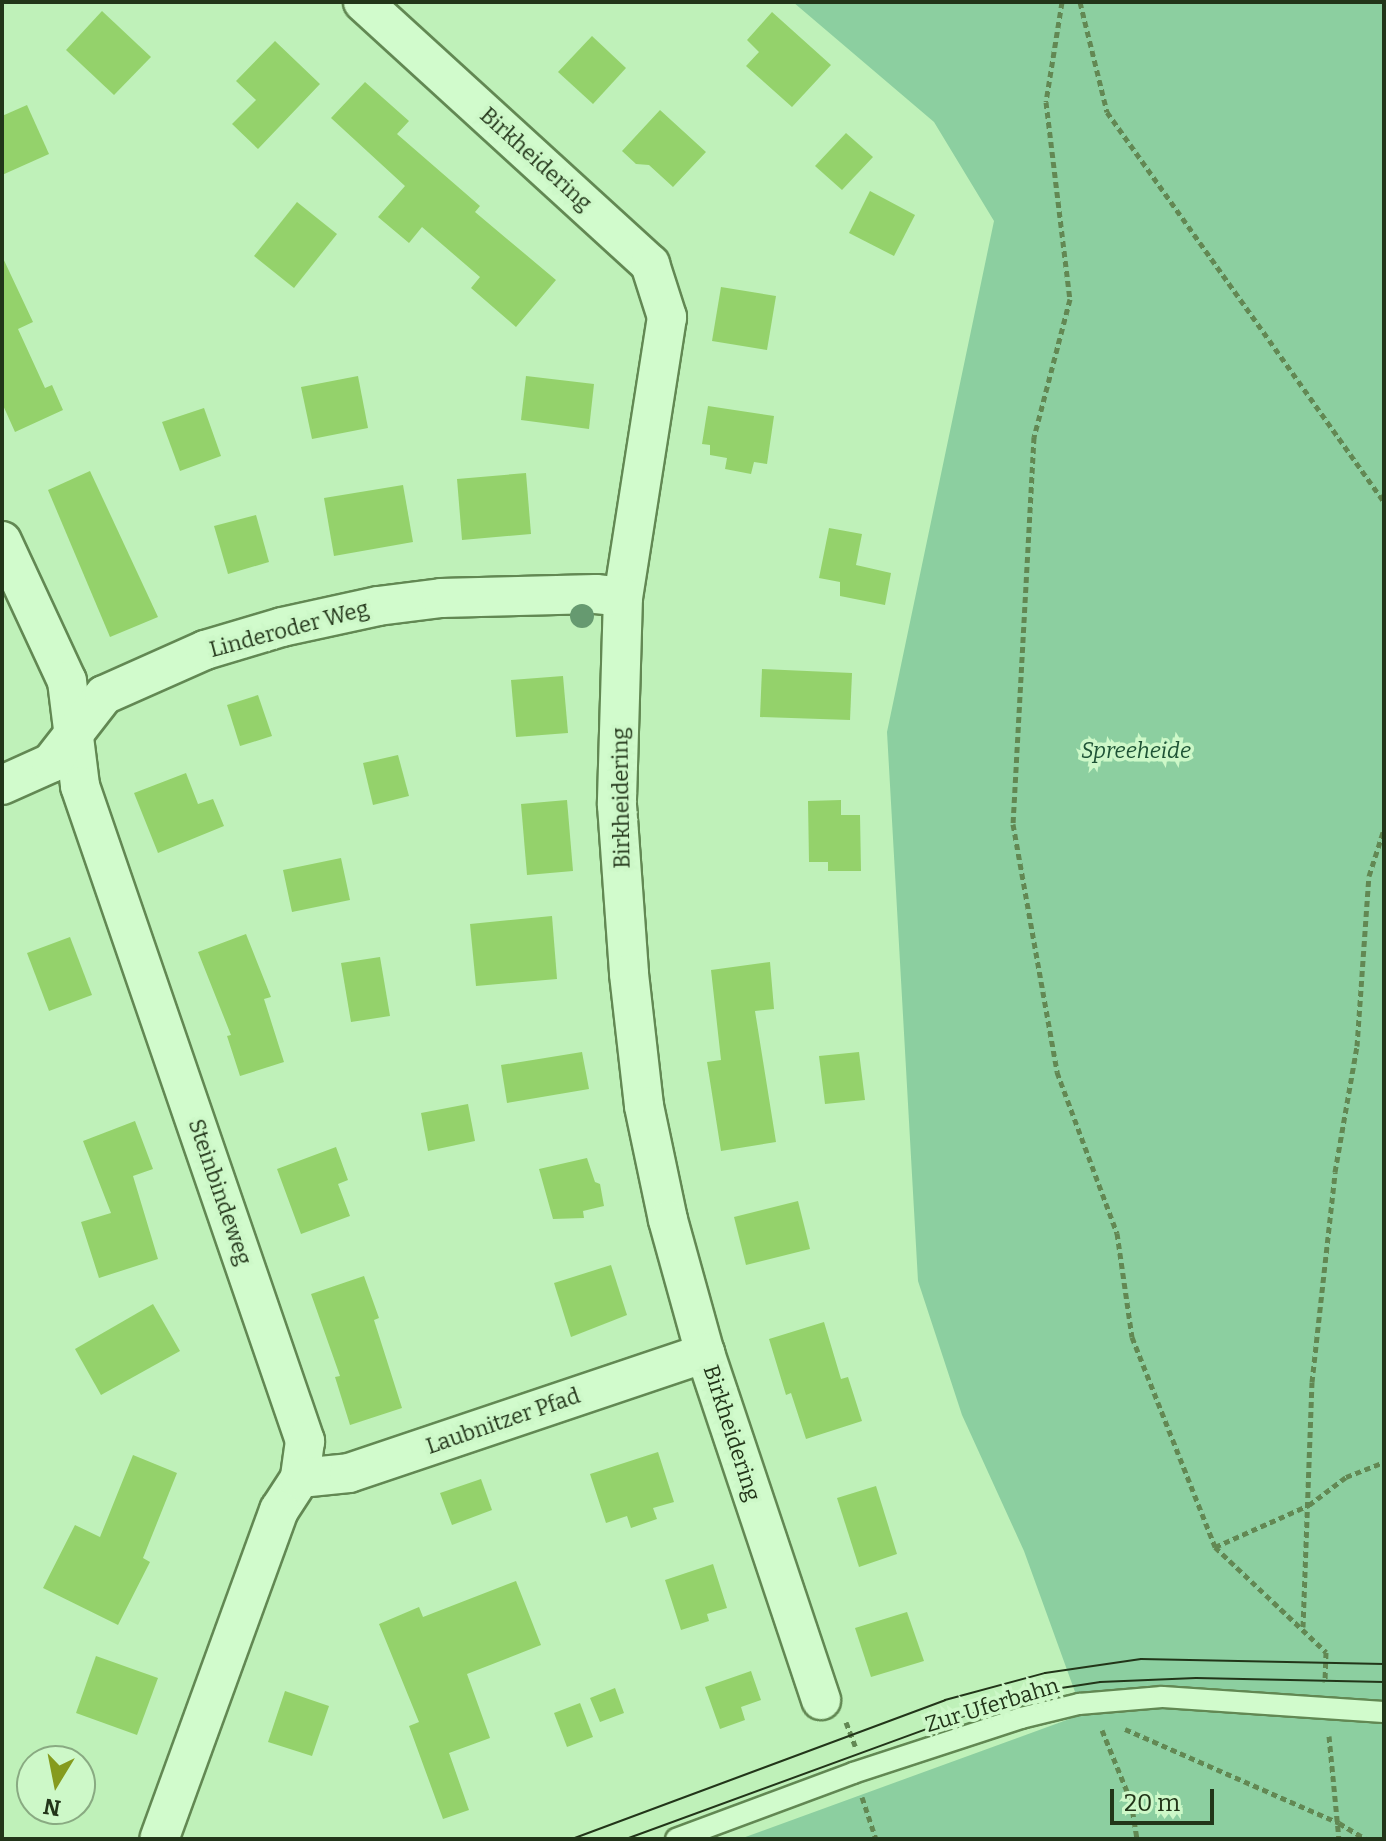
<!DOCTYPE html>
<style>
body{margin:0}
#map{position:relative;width:1386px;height:1841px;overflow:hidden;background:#bff1b9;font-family:Bitter,serif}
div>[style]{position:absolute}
.green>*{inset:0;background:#8ccfa0}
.building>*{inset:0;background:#94d26b}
.path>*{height:5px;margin-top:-2.5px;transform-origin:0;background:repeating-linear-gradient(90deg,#628853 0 6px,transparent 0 10px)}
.roads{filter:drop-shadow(2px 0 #628853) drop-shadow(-2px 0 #628853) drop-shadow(0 2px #628853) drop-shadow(0 -2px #628853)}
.service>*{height:20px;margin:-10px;padding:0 10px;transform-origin:10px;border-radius:10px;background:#d1fbcc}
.minor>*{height:38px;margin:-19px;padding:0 19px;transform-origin:19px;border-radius:19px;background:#d1fbcc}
.tram>*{height:2px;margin:-1px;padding:0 1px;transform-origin:1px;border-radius:1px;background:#223519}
.trees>*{width:24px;height:24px;margin:-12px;border-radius:50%;background:#669a70}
span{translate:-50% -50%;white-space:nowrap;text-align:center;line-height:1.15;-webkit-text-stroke:7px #cdf8c8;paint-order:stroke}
.street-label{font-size:22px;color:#223519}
.park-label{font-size:22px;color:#1e5335;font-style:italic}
.frame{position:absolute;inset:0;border:4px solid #223519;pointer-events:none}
.north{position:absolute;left:16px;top:1745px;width:80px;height:80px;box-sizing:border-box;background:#cdf8c8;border:2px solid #89aa82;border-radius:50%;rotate:190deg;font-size:22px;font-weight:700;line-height:32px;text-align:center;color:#223519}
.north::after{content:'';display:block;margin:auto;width:28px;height:36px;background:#859b1e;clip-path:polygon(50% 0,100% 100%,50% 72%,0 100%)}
.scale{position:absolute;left:1110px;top:1789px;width:104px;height:36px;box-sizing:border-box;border:4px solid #223519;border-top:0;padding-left:10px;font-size:24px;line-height:28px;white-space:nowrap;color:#223519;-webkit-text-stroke:6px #cdf8c8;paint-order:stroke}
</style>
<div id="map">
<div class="green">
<i style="clip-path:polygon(793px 2px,1384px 2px,1384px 1839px,740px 1839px,1083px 1714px,1024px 1551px,962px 1415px,918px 1281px,887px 732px,994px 221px,934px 122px)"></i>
</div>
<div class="building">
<i style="clip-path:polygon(102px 11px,151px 57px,114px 95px,66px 50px)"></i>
<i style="clip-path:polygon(772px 12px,831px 65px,792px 107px,746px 66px,759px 52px,747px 40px)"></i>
<i style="clip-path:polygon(592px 36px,626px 68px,593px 104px,558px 72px)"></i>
<i style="clip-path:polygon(275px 41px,320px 84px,258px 149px,232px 124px,256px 100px,236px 81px)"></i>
<i style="clip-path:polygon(365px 82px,409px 121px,397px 134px,480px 206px,475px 212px,556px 280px,516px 327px,471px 288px,480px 277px,422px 227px,409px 243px,378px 217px,405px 186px,331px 118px)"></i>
<i style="clip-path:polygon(27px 105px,49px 154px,2px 175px,2px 116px)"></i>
<i style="clip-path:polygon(660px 110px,706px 152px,673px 187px,649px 165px,636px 164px,622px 151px)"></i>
<i style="clip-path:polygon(846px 133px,873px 157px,842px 190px,815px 166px)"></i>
<i style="clip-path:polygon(870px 191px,915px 215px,894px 256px,849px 233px)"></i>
<i style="clip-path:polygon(297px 202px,337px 234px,294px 288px,254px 256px)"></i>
<i style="clip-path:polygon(2px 256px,33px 322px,18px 329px,45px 388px,52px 385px,63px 410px,15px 432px,2px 403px)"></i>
<i style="clip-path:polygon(721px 287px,776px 296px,767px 350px,712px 341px)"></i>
<i style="clip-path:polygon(358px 376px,368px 428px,312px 439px,301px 387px)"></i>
<i style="clip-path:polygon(526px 376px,594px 384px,589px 429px,521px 420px)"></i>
<i style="clip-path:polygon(708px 406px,774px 416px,767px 464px,754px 462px,751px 474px,725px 469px,727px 458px,710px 455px,710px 445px,702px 444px)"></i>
<i style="clip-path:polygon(204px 408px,221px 456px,180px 471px,162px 422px)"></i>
<i style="clip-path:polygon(90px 471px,158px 617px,110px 637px,48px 490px)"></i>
<i style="clip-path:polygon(526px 473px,531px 534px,462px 540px,457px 479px)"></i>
<i style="clip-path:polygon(403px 485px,413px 542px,334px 556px,324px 498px)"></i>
<i style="clip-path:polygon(256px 515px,269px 562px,228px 574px,214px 526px)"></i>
<i style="clip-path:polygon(829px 528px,862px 534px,856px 565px,891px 573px,885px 605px,840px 596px,840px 582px,819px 578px)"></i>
<i style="clip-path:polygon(762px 669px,852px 673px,850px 720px,760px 717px)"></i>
<i style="clip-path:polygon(563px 676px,568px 733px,516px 737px,511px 680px)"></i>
<i style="clip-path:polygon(258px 695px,272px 736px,240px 746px,227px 705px)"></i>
<i style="clip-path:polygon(398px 755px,409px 796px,373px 805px,363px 763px)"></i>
<i style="clip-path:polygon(186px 773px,198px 804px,213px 799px,224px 826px,158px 853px,134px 793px)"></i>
<i style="clip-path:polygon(567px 800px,573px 871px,527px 875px,521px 804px)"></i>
<i style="clip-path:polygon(841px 800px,841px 815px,860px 815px,861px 871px,828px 871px,828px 862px,809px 862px,808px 801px)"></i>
<i style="clip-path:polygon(341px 858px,350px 900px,292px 912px,283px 870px)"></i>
<i style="clip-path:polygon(552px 916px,557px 979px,476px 986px,470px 924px)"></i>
<i style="clip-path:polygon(246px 934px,271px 997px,264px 999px,284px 1062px,240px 1076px,227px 1036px,231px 1035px,198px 952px)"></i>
<i style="clip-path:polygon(70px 937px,92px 995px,49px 1011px,27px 953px)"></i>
<i style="clip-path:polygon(380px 957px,390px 1016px,351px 1022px,341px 963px)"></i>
<i style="clip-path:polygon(770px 962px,774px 1009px,755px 1011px,776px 1142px,721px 1151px,707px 1062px,721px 1060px,711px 970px)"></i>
<i style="clip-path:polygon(582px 1052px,589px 1089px,507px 1103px,501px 1065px)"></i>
<i style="clip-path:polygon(859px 1052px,865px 1100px,825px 1104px,819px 1056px)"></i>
<i style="clip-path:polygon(468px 1104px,475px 1141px,428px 1151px,421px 1113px)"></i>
<i style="clip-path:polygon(135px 1121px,153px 1169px,133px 1176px,158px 1259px,99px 1278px,81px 1222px,111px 1213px,83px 1141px)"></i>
<i style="clip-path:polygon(336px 1147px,348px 1180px,338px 1184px,350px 1216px,301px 1234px,277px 1169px)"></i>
<i style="clip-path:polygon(587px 1158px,595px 1182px,600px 1184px,604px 1206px,583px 1211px,584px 1218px,553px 1219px,539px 1169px)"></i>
<i style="clip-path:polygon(798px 1201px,810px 1249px,746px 1265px,734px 1217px)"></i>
<i style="clip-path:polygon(611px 1265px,627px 1315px,571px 1337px,554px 1283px)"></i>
<i style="clip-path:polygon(364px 1276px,379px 1318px,374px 1320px,402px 1408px,350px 1425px,335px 1377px,340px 1376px,311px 1294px)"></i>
<i style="clip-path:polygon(153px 1304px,180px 1351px,101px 1395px,75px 1349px)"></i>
<i style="clip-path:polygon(824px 1322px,841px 1379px,848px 1377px,862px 1421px,806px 1439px,791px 1393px,786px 1395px,769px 1339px)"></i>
<i style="clip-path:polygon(658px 1452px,674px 1502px,653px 1508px,657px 1519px,631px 1528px,627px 1516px,606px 1523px,590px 1474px)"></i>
<i style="clip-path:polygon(133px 1455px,177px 1473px,143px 1558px,150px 1562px,118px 1625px,43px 1588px,75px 1525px,100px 1537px)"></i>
<i style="clip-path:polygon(481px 1479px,492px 1510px,452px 1525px,440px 1493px)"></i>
<i style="clip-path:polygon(876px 1486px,897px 1554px,859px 1567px,837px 1498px)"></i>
<i style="clip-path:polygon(713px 1564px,727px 1608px,707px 1614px,709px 1621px,681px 1630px,665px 1580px)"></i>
<i style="clip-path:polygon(516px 1581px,541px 1645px,467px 1674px,490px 1738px,449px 1753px,469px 1810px,443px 1819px,409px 1726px,419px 1722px,379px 1624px,419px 1607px,423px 1617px)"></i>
<i style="clip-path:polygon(907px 1612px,924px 1661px,871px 1677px,855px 1628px)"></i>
<i style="clip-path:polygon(96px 1656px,158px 1678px,137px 1735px,76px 1713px)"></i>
<i style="clip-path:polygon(751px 1671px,761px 1700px,741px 1707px,745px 1720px,720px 1729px,705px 1687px)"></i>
<i style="clip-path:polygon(615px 1688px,624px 1713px,600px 1722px,590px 1698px)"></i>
<i style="clip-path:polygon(285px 1691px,329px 1706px,312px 1756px,268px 1742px)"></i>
<i style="clip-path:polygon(580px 1703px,593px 1737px,567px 1747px,554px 1713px)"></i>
</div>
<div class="path">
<i style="left:1062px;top:2px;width:101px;rotate:99.1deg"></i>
<i style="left:1046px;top:102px;width:198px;rotate:83.1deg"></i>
<i style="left:1070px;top:299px;width:143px;rotate:104.6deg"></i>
<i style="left:1034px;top:437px;width:388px;rotate:93.1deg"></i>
<i style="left:1013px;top:824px;width:252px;rotate:79.9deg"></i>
<i style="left:1057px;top:1072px;width:172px;rotate:69.6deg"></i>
<i style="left:1117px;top:1233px;width:105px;rotate:81.8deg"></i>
<i style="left:1132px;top:1337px;width:226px;rotate:68.4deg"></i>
<i style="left:1215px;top:1547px;width:153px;rotate:43.4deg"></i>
<i style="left:1326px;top:1652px;width:30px;rotate:92deg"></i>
<i style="left:1080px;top:2px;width:113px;rotate:76.2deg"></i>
<i style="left:1107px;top:112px;width:478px;rotate:54.6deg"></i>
<i style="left:1215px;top:1547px;width:103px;rotate:-24.1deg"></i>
<i style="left:1309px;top:1505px;width:46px;rotate:-37.1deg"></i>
<i style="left:1346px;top:1477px;width:41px;rotate:-21.5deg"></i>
<i style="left:1303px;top:1627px;width:245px;rotate:-87.9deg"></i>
<i style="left:1312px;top:1382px;width:211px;rotate:-83.7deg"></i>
<i style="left:1335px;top:1172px;width:128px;rotate:-80.1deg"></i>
<i style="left:1357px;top:1046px;width:170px;rotate:-86deg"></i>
<i style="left:1369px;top:876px;width:49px;rotate:-72.3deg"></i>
<i style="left:846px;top:1722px;width:26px;rotate:69deg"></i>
<i style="left:1125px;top:1729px;width:234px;rotate:23.7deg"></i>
<i style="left:1339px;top:1823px;width:31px;rotate:31deg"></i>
<i style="left:1102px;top:1730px;width:77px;rotate:67.8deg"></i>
<i style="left:1131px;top:1801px;width:38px;rotate:81deg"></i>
<i style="left:1329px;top:1736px;width:103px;rotate:84.5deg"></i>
<i style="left:862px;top:1797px;width:44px;rotate:71.6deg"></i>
</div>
<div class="roads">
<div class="service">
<i style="left:676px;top:1839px;width:189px;rotate:-20.4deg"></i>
<i style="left:853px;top:1773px;width:177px;rotate:-18.1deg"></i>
<i style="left:1021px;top:1718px;width:60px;rotate:-13.6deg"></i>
<i style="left:1079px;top:1704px;width:83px;rotate:-4.8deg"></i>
<i style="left:1162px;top:1697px;width:223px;rotate:3.9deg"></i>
</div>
<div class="minor">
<i style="left:363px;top:2px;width:389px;rotate:42.4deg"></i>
<i style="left:650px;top:264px;width:56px;rotate:72.2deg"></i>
<i style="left:667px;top:317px;width:283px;rotate:98.9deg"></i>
<i style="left:623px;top:597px;width:208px;rotate:91.7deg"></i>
<i style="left:617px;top:805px;width:169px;rotate:85.9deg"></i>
<i style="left:629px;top:974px;width:133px;rotate:83.5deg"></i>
<i style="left:644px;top:1106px;width:116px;rotate:78.1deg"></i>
<i style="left:668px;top:1220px;width:138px;rotate:74.5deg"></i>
<i style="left:705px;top:1353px;width:366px;rotate:71.5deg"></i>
<i style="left:2px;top:541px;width:154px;rotate:65.1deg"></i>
<i style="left:67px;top:681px;width:106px;rotate:82.9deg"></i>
<i style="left:80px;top:786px;width:693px;rotate:71.04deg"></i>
<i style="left:305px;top:1441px;width:37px;rotate:98deg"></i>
<i style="left:300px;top:1478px;width:38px;rotate:123deg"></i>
<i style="left:279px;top:1510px;width:350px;rotate:110deg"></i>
<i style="left:2px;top:785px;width:54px;rotate:-24.2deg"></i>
<i style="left:51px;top:763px;width:86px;rotate:-52.1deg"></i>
<i style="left:104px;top:695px;width:111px;rotate:-24deg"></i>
<i style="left:205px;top:650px;width:80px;rotate:-16.6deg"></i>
<i style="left:282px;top:627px;width:98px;rotate:-12.3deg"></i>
<i style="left:378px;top:606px;width:64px;rotate:-7.2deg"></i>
<i style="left:441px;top:598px;width:155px;rotate:-1.5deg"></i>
<i style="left:596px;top:594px;width:27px;rotate:6deg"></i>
<i style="left:300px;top:1478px;width:49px;rotate:-5.8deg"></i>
<i style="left:349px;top:1473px;width:376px;rotate:-18.6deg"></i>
</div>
</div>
<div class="tram">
<i style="left:572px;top:1839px;width:398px;rotate:-20.4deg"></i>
<i style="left:945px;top:1700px;width:104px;rotate:-15.1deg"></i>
<i style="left:1045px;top:1673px;width:97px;rotate:-8.3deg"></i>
<i style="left:1141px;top:1659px;width:243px;rotate:1.2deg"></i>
<i style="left:626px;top:1839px;width:343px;rotate:-20.1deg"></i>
<i style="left:948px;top:1721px;width:105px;rotate:-17.2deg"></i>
<i style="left:1048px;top:1690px;width:53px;rotate:-8.7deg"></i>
<i style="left:1100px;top:1682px;width:96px;rotate:-2.4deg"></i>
<i style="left:1196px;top:1678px;width:188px;rotate:1.2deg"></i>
</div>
<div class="trees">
<i style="left:582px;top:616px"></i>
</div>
<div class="street-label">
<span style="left:536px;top:159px;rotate:42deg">Birkheidering</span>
<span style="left:289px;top:629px;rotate:-15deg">Linderoder Weg</span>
<span style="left:621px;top:798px;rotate:-91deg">Birkheidering</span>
<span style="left:220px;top:1192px;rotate:71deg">Steinbindeweg</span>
<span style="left:503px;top:1421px;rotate:-19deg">Laubnitzer Pfad</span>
<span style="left:732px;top:1433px;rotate:72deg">Birkheidering</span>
<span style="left:992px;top:1705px;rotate:-17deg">Zur Uferbahn</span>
</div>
<div class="park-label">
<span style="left:1136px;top:751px">Spreeheide</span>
</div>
<div class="frame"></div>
<div class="north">N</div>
<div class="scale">20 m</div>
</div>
